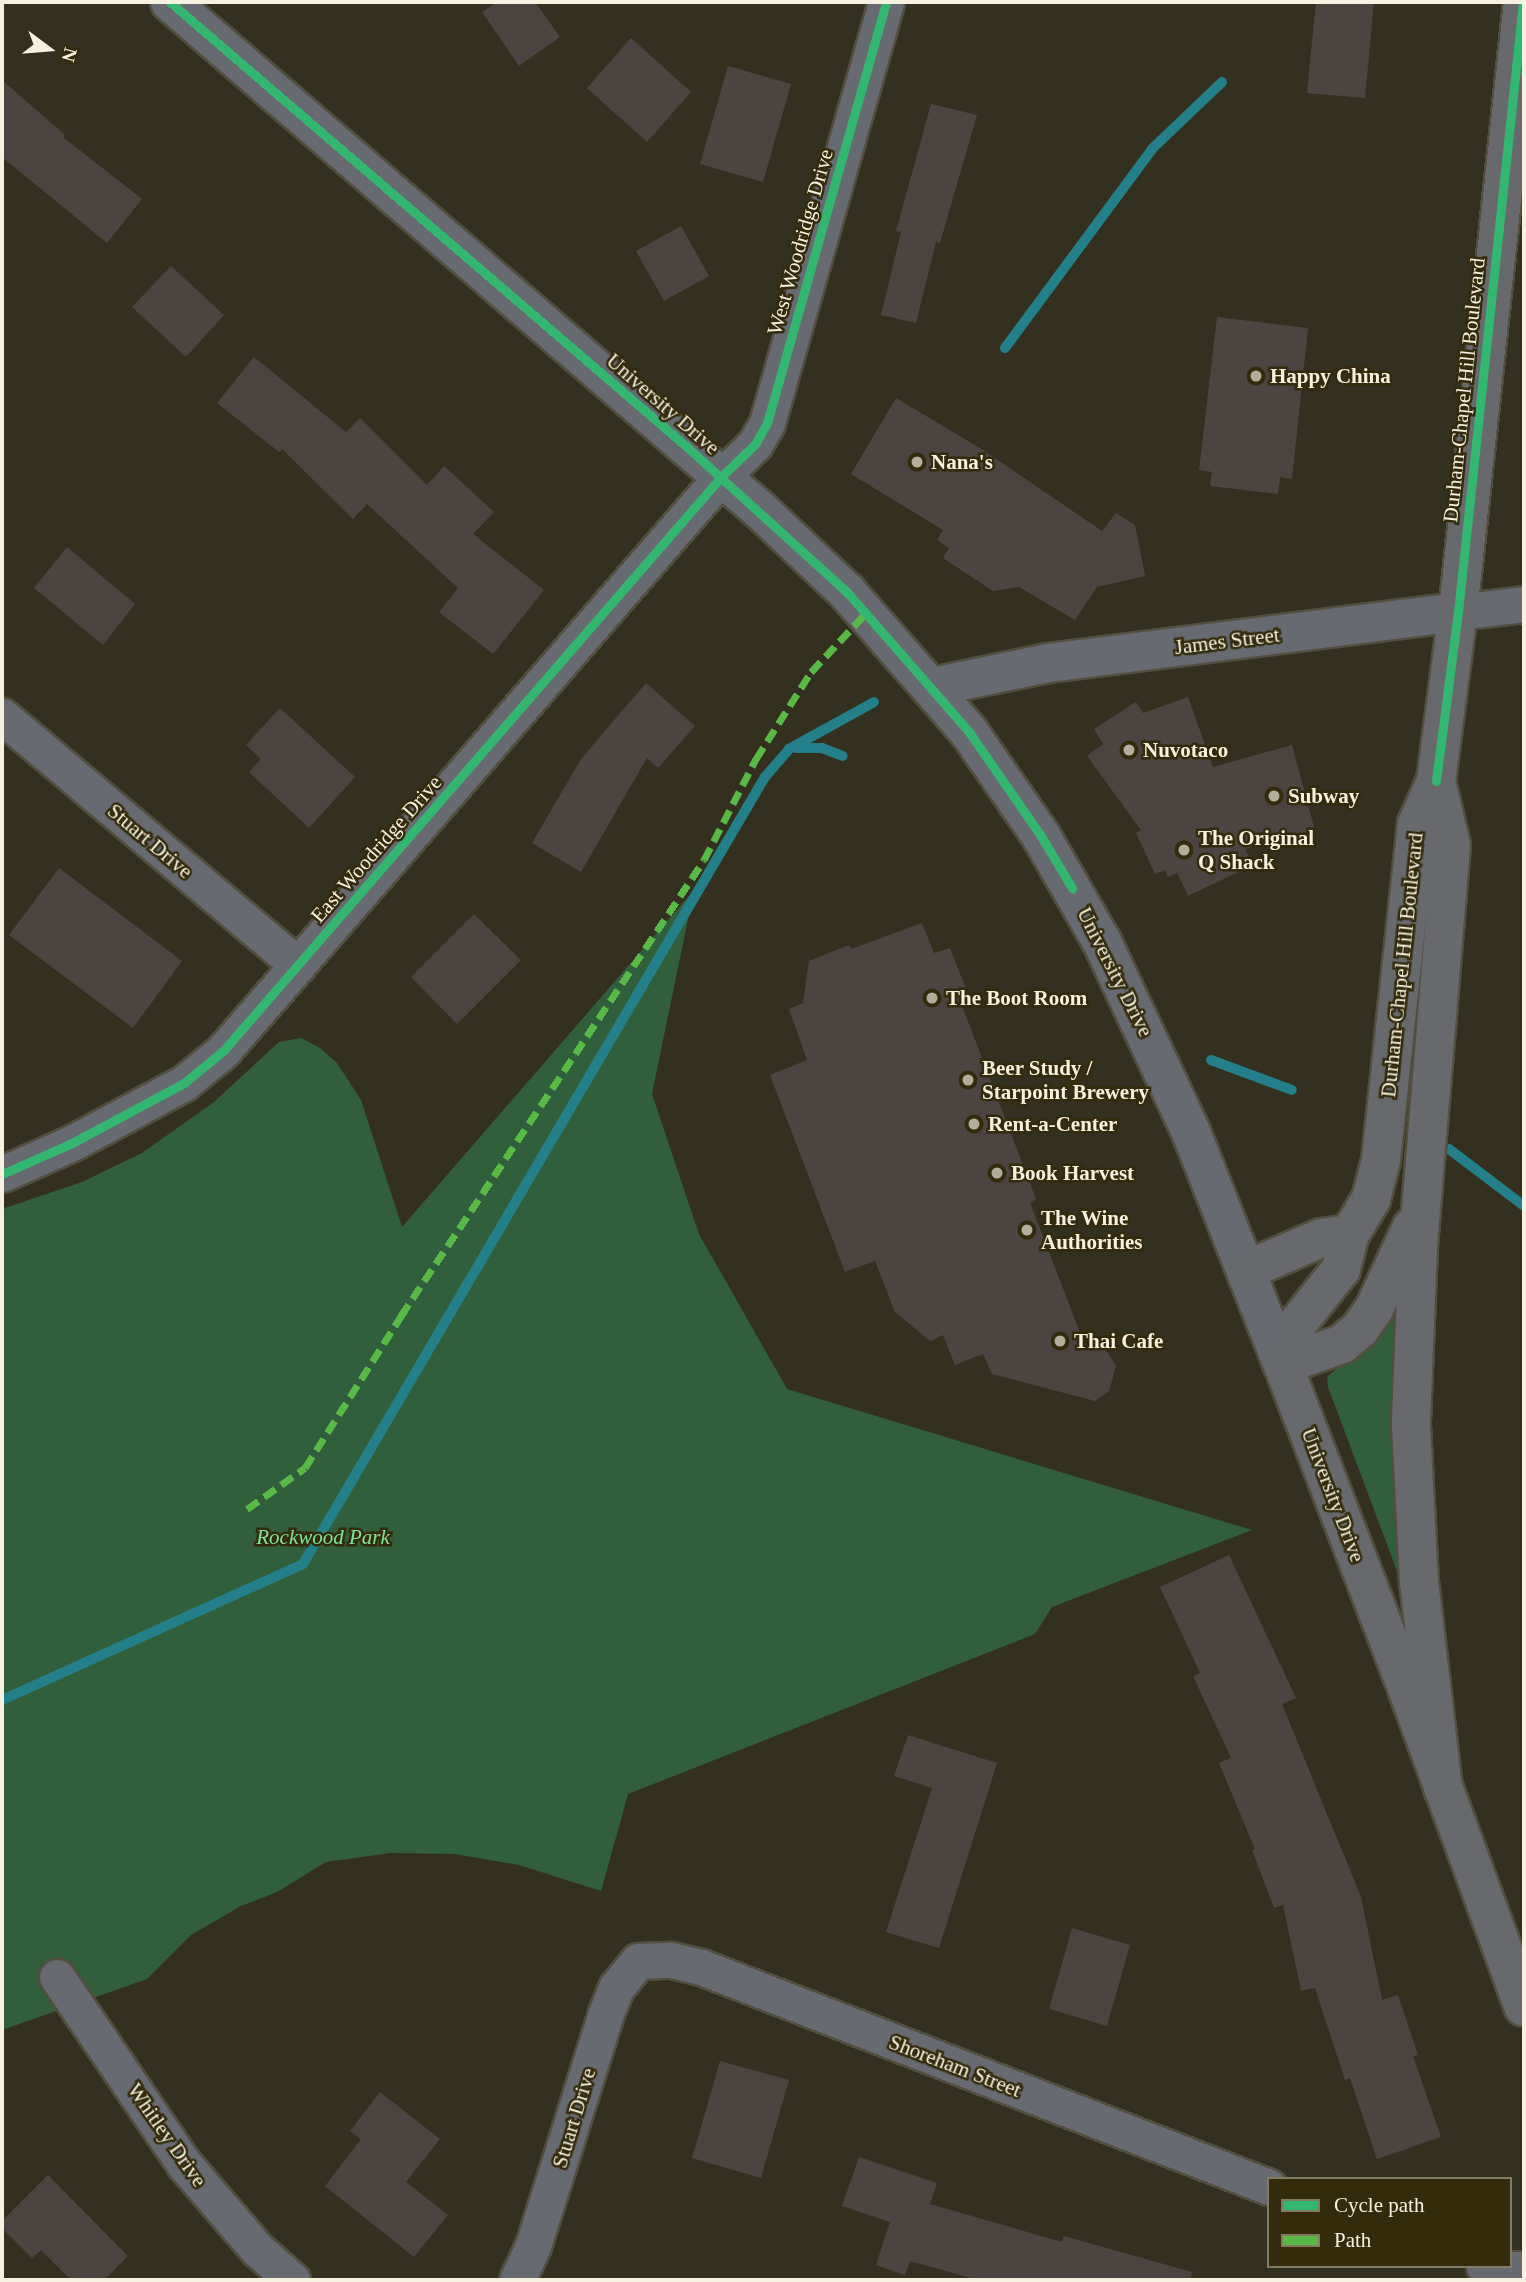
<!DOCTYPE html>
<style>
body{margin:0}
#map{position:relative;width:1526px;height:2282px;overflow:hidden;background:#34301f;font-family:Georgia,serif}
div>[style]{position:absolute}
.green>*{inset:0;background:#315f3c}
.stream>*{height:10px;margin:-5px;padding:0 5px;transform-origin:5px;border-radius:5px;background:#23808b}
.building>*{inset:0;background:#4c4441}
.roads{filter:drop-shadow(2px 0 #524e40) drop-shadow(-2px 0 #524e40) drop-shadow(0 2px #524e40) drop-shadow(0 -2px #524e40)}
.minor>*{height:35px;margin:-17.5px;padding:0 17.5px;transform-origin:17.5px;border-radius:17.5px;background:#686a71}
.tertiary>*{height:38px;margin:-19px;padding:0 19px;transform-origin:19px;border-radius:19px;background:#686a71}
.primary>*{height:38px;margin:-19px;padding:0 19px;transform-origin:19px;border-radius:19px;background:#67696c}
.quiet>*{height:7px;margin-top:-3.5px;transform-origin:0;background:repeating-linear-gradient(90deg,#58b947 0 14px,transparent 0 21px)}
.cycleway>*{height:9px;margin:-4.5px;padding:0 4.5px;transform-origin:4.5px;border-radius:4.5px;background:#33b770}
.dots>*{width:19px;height:19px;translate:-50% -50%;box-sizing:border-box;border:4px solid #332b0b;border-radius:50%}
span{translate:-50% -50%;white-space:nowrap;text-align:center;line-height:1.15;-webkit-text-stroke:5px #332b0b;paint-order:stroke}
.street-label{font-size:21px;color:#f7f2e0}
.poi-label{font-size:21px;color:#f7f2e0;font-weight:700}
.left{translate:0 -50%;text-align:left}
.park-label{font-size:21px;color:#7ce59b;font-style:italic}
.frame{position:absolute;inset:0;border:4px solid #f7f2e0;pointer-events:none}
.legend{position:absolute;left:1267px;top:2177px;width:245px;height:91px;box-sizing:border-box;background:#332b0b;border:2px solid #817b60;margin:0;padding:9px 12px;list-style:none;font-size:21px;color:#f7f2e0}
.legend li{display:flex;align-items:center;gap:14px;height:35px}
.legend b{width:35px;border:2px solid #817b60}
.north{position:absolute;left:14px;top:14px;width:70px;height:70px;-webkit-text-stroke:5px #332b0b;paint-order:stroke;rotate:106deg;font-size:19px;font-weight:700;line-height:28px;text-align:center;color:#f7f2e0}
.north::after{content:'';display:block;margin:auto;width:24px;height:32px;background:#f7f2e0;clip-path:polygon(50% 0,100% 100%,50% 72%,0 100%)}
</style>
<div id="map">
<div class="green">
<i style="clip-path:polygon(694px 890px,652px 1094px,699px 1234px,787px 1389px,1252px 1530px,1052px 1607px,1035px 1634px,628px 1794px,601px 1891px,519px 1865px,455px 1854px,390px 1853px,326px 1862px,277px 1892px,241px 1906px,191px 1935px,147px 1979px,2px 2030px,2px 1209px,82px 1182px,142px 1153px,214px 1102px,279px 1042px,301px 1038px,320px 1048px,337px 1063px,361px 1100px,402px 1227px)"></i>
<i style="clip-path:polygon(1400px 1313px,1400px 1579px,1328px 1387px,1327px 1377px)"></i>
</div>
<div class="stream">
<i style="left:1005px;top:348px;width:250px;rotate:-53.5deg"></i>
<i style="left:1154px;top:147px;width:94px;rotate:-43.7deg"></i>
<i style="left:796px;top:748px;width:26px"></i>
<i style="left:822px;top:748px;width:22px;rotate:21deg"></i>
<i style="left:1211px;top:1060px;width:86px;rotate:20.3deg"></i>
<i style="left:1449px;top:1149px;width:94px;rotate:37.2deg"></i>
<i style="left:2px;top:1700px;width:330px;rotate:-24.3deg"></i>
<i style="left:303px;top:1564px;width:913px;rotate:-59.59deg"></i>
<i style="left:765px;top:777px;width:37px;rotate:-49deg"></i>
<i style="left:789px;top:749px;width:97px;rotate:-28.9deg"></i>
</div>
<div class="building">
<i style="clip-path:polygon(497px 2px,535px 2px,560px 37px,519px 66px,482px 12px)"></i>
<i style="clip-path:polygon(1316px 2px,1374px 2px,1365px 98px,1307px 93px)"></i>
<i style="clip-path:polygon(631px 38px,691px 92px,647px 142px,587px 88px)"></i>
<i style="clip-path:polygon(728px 66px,791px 84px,763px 182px,700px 164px)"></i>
<i style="clip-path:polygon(2px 80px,65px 135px,63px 137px,142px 199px,107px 243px,2px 157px)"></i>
<i style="clip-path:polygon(931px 104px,977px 115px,940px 243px,936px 242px,916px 323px,881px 315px,901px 232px,896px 231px)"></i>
<i style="clip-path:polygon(681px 226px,709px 276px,664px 301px,636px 251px)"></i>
<i style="clip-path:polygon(171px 266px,224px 315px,186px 357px,132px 307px)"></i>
<i style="clip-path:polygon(1217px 317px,1308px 328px,1292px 479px,1280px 477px,1278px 494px,1210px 486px,1212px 472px,1199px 470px)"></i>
<i style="clip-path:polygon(254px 357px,346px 432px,360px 418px,427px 485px,444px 466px,494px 512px,473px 534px,544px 590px,493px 654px,439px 612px,458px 588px,367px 504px,353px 519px,282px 449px,279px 452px,217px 403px)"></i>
<i style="clip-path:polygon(896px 398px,983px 450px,1102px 531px,1116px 513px,1135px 525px,1145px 576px,1097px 587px,1075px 620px,1019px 587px,993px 591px,943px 558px,949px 548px,937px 540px,943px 530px,851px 474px)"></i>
<i style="clip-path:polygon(67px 547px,135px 604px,103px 645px,34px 588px)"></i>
<i style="clip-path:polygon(646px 683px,695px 726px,658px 768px,647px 758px,581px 872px,532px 843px,581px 759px)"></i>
<i style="clip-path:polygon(1188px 697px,1213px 767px,1292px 745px,1315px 831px,1245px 849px,1253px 865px,1188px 896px,1177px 873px,1168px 877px,1165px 870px,1155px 874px,1136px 833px,1141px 830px,1087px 756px,1103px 744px,1094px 729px,1136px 702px,1143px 713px)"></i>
<i style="clip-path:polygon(280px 708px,355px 777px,309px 828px,249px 772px,261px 759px,246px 745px)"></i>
<i style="clip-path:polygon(59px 868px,182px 961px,133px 1028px,9px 935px)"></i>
<i style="clip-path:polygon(474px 914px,521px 960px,457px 1024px,411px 977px)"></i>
<i style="clip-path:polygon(922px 923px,934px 953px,950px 948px,970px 999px,961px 1003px,1036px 1199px,1030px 1203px,1086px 1348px,1104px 1346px,1116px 1366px,1109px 1391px,1095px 1401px,992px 1374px,983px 1354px,955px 1365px,943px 1335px,930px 1341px,895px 1312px,875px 1261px,845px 1272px,770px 1075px,807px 1060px,789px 1009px,803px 1003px,809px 961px,849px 945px,851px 949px)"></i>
<i style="clip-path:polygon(1229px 1555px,1296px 1698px,1282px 1704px,1361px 1897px,1382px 2000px,1398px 1995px,1418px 2055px,1413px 2056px,1441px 2137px,1377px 2159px,1350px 2078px,1345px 2080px,1315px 1988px,1301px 1991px,1283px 1905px,1274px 1908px,1252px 1850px,1255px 1849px,1219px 1763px,1231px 1758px,1193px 1676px,1200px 1673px,1160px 1587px)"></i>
<i style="clip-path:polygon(908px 1735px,997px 1763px,939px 1948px,886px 1932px,932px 1788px,894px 1776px)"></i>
<i style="clip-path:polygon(1072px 1928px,1130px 1945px,1107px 2026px,1049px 2009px)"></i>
<i style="clip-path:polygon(720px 2061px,789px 2080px,761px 2178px,692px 2158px)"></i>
<i style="clip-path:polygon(380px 2092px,440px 2139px,406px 2182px,448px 2215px,414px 2257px,325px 2186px,361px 2139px,350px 2131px)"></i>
<i style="clip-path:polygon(859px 2157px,937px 2183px,930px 2204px,1062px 2242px,1064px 2236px,1192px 2272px,1191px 2280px,978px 2280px,910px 2261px,905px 2275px,876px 2265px,890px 2222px,842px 2206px)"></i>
<i style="clip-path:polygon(48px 2175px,128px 2256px,104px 2280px,71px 2280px,41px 2250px,32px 2258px,2px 2228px,2px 2221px)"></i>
</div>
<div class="roads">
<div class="minor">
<i style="left:1458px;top:612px;width:66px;rotate:-6.9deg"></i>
<i style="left:2px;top:716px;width:387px;rotate:40.1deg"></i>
<i style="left:2px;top:1174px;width:77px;rotate:-23.9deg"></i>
<i style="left:72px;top:1143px;width:127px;rotate:-28.2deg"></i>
<i style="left:184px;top:1083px;width:50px;rotate:-39.4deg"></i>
<i style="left:223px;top:1051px;width:760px;rotate:-49.06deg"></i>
<i style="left:721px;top:477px;width:47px;rotate:-44.1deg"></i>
<i style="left:755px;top:444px;width:24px;rotate:-60deg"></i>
<i style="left:767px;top:423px;width:437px;rotate:-74.2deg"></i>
<i style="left:57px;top:1977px;width:227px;rotate:55.8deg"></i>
<i style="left:185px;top:2165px;width:111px;rotate:49.4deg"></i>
<i style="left:257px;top:2249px;width:47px;rotate:41.5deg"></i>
<i style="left:1484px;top:2266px;width:40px;rotate:5.7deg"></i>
<i style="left:517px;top:2280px;width:38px;rotate:-65deg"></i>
<i style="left:533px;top:2246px;width:244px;rotate:-72.6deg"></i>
<i style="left:606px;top:2013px;width:27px;rotate:-68deg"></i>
<i style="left:616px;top:1988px;width:35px;rotate:-51deg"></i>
<i style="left:638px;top:1961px;width:33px;rotate:-2deg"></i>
<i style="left:671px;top:1960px;width:31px;rotate:13deg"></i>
<i style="left:701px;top:1967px;width:609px;rotate:21.17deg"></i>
</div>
<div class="tertiary">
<i style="left:170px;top:2px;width:779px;rotate:40.73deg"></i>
<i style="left:760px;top:510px;width:120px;rotate:43.3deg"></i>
<i style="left:847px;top:592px;width:186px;rotate:48.9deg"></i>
<i style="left:969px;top:732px;width:126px;rotate:55.3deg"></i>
<i style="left:1041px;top:836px;width:122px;rotate:60.1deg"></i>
<i style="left:1102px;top:942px;width:210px;rotate:64.9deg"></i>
<i style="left:1191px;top:1132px;width:251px;rotate:68.5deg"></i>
<i style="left:932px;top:687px;width:118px;rotate:-11.7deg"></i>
<i style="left:1048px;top:663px;width:413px;rotate:-7.1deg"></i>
</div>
<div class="primary">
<i style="left:1436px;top:781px;width:66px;rotate:76.8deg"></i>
<i style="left:1451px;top:845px;width:403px;rotate:94.7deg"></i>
<i style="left:1418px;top:1247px;width:178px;rotate:92.3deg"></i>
<i style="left:1411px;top:1425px;width:156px;rotate:87.1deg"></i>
<i style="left:1419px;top:1581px;width:209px;rotate:83.4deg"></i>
<i style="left:1247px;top:1270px;width:81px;rotate:-23.4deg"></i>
<i style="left:1321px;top:1238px;width:29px;rotate:-8deg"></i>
<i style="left:1283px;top:1365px;width:45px;rotate:-70.3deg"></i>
<i style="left:1298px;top:1323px;width:69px;rotate:-51.5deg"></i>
<i style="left:1341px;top:1269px;width:36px;rotate:-76deg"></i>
<i style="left:1350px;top:1234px;width:41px;rotate:-59deg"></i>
<i style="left:1371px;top:1199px;width:40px;rotate:-75.6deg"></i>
<i style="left:1381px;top:1160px;width:338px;rotate:-83.9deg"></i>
<i style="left:1417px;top:824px;width:47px;rotate:-66.2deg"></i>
<i style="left:1436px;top:781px;width:170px;rotate:-82.6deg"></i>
<i style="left:1458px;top:612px;width:613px;rotate:-83.92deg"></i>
<i style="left:1283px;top:1365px;width:334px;rotate:69deg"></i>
<i style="left:1403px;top:1677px;width:351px;rotate:69.9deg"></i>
<i style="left:1283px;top:1365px;width:63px;rotate:-19.6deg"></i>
<i style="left:1342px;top:1344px;width:23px;rotate:-40deg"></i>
<i style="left:1360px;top:1329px;width:24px;rotate:-55deg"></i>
<i style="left:1374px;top:1309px;width:90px;rotate:-65.1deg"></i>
</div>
</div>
<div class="quiet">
<i style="left:247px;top:1509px;width:71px;rotate:-35.3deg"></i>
<i style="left:305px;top:1468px;width:180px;rotate:-57.7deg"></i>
<i style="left:401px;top:1316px;width:547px;rotate:-56.4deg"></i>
<i style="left:704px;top:860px;width:114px;rotate:-62.8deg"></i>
<i style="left:756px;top:759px;width:103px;rotate:-57.7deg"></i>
<i style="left:811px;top:672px;width:81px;rotate:-47deg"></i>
</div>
<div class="cycleway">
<i style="left:170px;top:2px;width:682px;rotate:40.72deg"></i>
<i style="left:687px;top:447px;width:216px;rotate:42.2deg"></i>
<i style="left:847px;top:592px;width:186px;rotate:48.9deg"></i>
<i style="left:969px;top:732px;width:126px;rotate:55.3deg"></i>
<i style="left:1041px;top:836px;width:61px;rotate:59.2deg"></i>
<i style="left:1436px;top:781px;width:170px;rotate:-82.6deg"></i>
<i style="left:1458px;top:612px;width:613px;rotate:-83.92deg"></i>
<i style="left:2px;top:1174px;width:77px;rotate:-23.9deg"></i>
<i style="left:72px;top:1143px;width:127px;rotate:-28.2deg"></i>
<i style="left:184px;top:1083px;width:50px;rotate:-39.4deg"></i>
<i style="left:223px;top:1051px;width:760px;rotate:-49.06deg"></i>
<i style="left:721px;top:477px;width:47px;rotate:-44.1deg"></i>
<i style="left:755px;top:444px;width:24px;rotate:-60deg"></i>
<i style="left:767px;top:423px;width:437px;rotate:-74.2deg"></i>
</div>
<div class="dots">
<i style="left:1256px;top:376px;background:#b3ae9c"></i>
<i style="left:917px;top:462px;background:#b3ae9c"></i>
<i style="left:1129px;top:750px;background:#b3ae9c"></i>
<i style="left:1274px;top:796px;background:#b3ae9c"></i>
<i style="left:1184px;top:850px;background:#b3ae9c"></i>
<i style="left:932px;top:998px;background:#b3ae9c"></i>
<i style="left:968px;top:1080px;background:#b3ae9c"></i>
<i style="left:974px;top:1124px;background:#b3ae9c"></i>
<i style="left:997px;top:1173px;background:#b3ae9c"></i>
<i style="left:1027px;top:1230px;background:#b3ae9c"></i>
<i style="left:1060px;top:1341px;background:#b3ae9c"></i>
</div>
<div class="street-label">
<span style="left:800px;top:242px;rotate:-74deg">West Woodridge Drive</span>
<span style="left:1464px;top:390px;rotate:-84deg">Durham-Chapel Hill Boulevard</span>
<span style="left:663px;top:404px;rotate:41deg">University Drive</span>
<span style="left:1227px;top:641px;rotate:-7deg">James Street</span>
<span style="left:150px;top:841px;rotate:40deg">Stuart Drive</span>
<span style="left:376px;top:849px;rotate:-49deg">East Woodridge Drive</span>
<span style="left:1402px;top:965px;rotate:-84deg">Durham-Chapel Hill Boulevard</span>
<span style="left:1115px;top:972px;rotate:63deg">University Drive</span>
<span style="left:1333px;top:1495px;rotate:69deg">University Drive</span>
<span style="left:955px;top:2066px;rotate:21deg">Shoreham Street</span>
<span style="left:574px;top:2118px;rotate:-73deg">Stuart Drive</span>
<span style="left:167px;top:2135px;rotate:55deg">Whitley Drive</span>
</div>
<div class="poi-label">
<span class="left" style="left:1270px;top:376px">Happy China</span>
<span class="left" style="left:931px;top:462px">Nana's</span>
<span class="left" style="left:1143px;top:750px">Nuvotaco</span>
<span class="left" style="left:1288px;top:796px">Subway</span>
<span class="left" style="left:1198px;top:850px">The Original<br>Q Shack</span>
<span class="left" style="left:946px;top:998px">The Boot Room</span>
<span class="left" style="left:982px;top:1080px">Beer Study /<br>Starpoint Brewery</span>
<span class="left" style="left:988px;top:1124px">Rent-a-Center</span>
<span class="left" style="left:1011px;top:1173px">Book Harvest</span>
<span class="left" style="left:1041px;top:1230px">The Wine<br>Authorities</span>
<span class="left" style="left:1074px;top:1341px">Thai Cafe</span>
</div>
<div class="park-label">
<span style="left:323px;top:1537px">Rockwood Park</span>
</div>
<div class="frame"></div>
<ul class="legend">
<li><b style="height:9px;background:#33b770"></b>Cycle path</li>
<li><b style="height:9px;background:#58b947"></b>Path</li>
</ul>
<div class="north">N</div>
</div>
